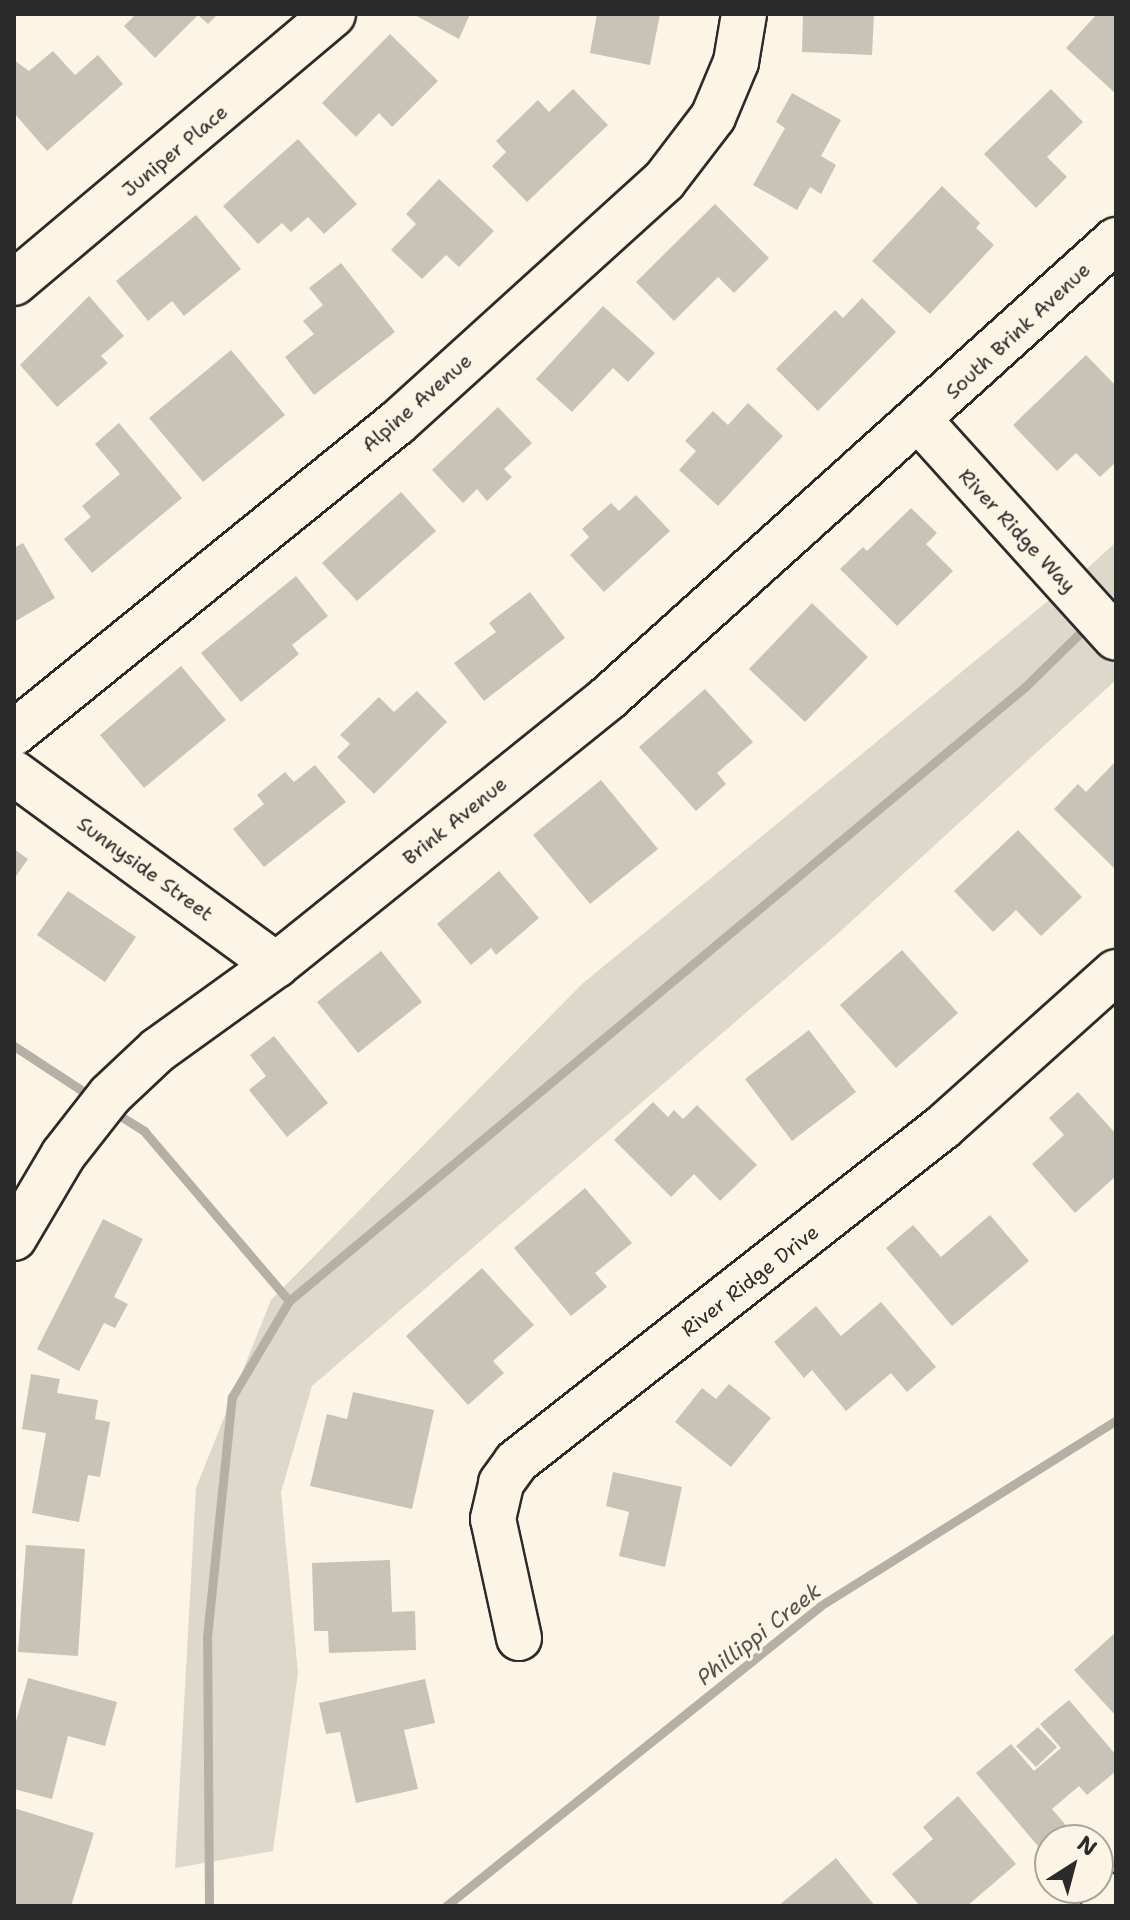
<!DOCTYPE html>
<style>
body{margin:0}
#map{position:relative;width:1130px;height:1920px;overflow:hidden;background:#fcf5e5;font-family:"Shantell Sans",sans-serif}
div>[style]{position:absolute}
.green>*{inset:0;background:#ded8ca}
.stream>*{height:9px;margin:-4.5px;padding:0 4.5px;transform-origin:4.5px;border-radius:4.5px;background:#b4b0a5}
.building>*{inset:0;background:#c8c3b7}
.roads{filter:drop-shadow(2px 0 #2b2b2b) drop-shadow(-2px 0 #2b2b2b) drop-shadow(0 2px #2b2b2b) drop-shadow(0 -2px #2b2b2b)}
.minor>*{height:44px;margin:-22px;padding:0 22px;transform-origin:22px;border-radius:22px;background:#fcf5e5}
span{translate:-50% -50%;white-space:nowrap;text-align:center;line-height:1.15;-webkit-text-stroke:6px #fcf5e5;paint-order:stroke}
.street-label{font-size:20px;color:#2b2b2b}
.water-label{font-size:22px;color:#545350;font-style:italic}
.frame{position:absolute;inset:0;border:16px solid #2b2b2b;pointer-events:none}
.north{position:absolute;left:1034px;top:1824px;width:80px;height:80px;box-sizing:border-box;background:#fcf5e5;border:2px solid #a8a49b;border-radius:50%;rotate:36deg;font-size:22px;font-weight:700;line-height:32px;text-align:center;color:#2b2b2b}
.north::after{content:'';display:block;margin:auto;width:28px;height:36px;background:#2b2b2b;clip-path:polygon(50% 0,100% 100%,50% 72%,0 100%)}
</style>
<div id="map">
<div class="green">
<i style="clip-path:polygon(1116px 542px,1116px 612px,1081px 574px)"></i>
<i style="clip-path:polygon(1054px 596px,1116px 665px,1116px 680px,834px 937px,312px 1386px,281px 1492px,298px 1673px,273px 1851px,175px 1868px,196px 1488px,271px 1300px,582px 984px)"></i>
</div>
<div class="stream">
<i style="left:14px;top:1046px;width:97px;rotate:33.2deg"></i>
<i style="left:114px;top:1112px;width:36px;rotate:32deg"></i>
<i style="left:144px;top:1131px;width:223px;rotate:49.5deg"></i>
<i style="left:209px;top:1906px;width:269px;rotate:-90.4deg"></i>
<i style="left:207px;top:1637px;width:241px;rotate:-84.1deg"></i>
<i style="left:232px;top:1397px;width:112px;rotate:-59.3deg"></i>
<i style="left:289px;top:1301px;width:960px;rotate:-39.84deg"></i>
<i style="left:1026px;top:686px;width:87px;rotate:-44.5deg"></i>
<i style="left:446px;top:1906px;width:479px;rotate:-38.7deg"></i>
<i style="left:820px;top:1606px;width:350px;rotate:-32.1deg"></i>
</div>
<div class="building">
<i style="clip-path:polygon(136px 14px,218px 14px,208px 24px,198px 15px,155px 58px,124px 26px)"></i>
<i style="clip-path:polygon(413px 14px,470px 14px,459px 39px)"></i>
<i style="clip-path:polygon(597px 14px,660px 14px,650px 65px,590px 53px)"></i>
<i style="clip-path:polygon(803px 14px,874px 14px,872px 55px,802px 52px)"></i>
<i style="clip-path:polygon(1097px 14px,1116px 14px,1116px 94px,1066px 48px)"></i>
<i style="clip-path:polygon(390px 34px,438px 81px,392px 127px,379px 113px,356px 137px,322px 103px)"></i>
<i style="clip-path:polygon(53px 51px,75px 75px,98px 55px,123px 84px,47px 151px,14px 113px,14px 60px,29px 71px)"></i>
<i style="clip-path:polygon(573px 89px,608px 125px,527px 202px,492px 166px,506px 152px,496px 141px,538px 100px,549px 112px)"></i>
<i style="clip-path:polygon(1051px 89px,1083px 122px,1047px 157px,1067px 177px,1036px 208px,984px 154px)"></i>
<i style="clip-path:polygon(792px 93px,841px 120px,821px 156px,836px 165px,821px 194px,810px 187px,797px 210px,753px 185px,785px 128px,776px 122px)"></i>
<i style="clip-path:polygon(298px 139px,357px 204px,324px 234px,308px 217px,291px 232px,282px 223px,258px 244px,223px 206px)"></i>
<i style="clip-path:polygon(439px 179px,494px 231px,459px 267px,446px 255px,422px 279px,391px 250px,416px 224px,406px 214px)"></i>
<i style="clip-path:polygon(942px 186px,980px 223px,976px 228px,994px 245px,930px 314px,872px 261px)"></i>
<i style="clip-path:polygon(715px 204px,769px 258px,734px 293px,718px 277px,674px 321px,636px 282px)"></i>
<i style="clip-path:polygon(196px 215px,241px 269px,184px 316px,172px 301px,148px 321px,116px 281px)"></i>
<i style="clip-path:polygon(341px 263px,395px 332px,314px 395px,285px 357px,314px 334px,303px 321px,323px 305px,309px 288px)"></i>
<i style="clip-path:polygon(89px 296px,124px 336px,101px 356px,108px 363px,57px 407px,20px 365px)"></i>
<i style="clip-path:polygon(862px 298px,896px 332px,818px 411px,776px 369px,835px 310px,843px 318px)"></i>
<i style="clip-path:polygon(603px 306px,655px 353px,628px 382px,613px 368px,572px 412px,536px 379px)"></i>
<i style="clip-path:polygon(231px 350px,285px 415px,203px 482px,149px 418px)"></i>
<i style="clip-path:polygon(1086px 355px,1116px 386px,1116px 462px,1100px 477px,1076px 453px,1057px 471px,1013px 425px)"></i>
<i style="clip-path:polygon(748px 403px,783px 436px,718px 506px,679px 470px,696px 451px,685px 441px,713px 411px,728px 425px)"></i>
<i style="clip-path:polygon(498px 407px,532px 443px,504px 469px,512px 477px,487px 501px,477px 489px,463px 503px,432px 470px)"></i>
<i style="clip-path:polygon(119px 423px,182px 498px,92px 573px,64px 539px,91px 517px,82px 506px,120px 474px,95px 444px)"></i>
<i style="clip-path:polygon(401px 492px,436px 531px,357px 601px,322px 563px)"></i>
<i style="clip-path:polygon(636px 495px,670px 531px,604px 592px,570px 555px,589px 537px,582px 529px,611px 503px,619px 511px)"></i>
<i style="clip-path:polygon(911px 508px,937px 533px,926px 544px,953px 571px,897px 626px,840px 569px,863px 547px,867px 551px)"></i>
<i style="clip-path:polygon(23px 543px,55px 598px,14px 622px,14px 548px)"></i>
<i style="clip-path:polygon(296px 576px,328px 616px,292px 645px,299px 654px,241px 702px,201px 653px)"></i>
<i style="clip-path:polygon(530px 592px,565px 638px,484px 701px,454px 663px,496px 632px,489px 623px)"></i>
<i style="clip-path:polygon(812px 603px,868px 657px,805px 722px,749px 669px)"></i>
<i style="clip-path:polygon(181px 666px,226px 720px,144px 788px,100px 735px)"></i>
<i style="clip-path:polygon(705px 689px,753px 742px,717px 773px,726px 784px,696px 811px,639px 747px)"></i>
<i style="clip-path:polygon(417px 691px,447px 722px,374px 794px,337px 757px,350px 744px,340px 735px,379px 697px,394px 712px)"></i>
<i style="clip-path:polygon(1116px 761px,1116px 870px,1054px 809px,1078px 784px,1086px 792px)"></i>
<i style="clip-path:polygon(315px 765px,346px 802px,264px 867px,233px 829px,264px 804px,257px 795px,285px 772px,294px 782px)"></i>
<i style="clip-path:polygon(601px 780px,658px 849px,590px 904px,533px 835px)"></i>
<i style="clip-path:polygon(1018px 830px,1082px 897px,1041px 936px,1016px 910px,993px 932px,954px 891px)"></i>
<i style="clip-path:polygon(14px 849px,28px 859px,14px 879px)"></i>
<i style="clip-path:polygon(499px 871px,539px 918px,496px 955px,491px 948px,471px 965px,437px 924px)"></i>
<i style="clip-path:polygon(68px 891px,136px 937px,105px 982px,37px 935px)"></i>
<i style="clip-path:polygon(902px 950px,958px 1013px,896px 1068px,840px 1005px)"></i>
<i style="clip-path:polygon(381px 951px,422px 1002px,358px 1053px,317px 1002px)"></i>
<i style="clip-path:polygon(809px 1030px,856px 1092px,792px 1141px,745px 1079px)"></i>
<i style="clip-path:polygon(274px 1036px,328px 1103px,287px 1137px,249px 1090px,266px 1076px,250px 1055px)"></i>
<i style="clip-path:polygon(1078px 1092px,1116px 1134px,1116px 1176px,1075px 1213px,1032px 1164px,1064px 1135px,1049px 1118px)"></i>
<i style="clip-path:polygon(653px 1102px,668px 1117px,674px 1110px,683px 1119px,697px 1105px,757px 1165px,720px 1201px,694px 1174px,671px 1197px,614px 1140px)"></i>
<i style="clip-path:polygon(585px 1188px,632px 1243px,595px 1273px,607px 1287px,571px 1316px,514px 1248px)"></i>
<i style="clip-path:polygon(990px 1215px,1029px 1261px,952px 1326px,886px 1248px,913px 1225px,941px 1257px)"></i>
<i style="clip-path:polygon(103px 1219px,143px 1239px,114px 1297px,128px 1304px,115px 1328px,104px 1323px,79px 1371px,37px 1349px)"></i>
<i style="clip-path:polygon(482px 1268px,534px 1325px,493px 1361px,504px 1373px,468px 1405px,406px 1336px)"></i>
<i style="clip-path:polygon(881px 1302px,936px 1367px,907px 1392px,891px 1373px,846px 1411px,812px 1370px,804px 1378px,774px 1342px,816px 1306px,841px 1336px)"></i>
<i style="clip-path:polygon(31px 1374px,60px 1379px,57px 1393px,98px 1400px,95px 1419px,110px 1422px,100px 1477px,88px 1475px,79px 1522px,32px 1513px,46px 1433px,22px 1429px)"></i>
<i style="clip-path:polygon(729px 1384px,771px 1418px,731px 1467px,675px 1422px,702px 1388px,716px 1399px)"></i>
<i style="clip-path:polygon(353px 1392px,434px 1410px,412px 1509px,310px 1486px,327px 1414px,347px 1419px)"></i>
<i style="clip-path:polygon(613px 1472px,682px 1487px,665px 1567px,619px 1556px,629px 1512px,606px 1506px)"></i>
<i style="clip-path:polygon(26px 1545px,85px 1549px,78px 1656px,18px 1652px)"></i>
<i style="clip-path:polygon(390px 1560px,392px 1612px,415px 1611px,416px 1650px,329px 1653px,328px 1631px,314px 1631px,312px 1563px)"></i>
<i style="clip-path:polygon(1116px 1632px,1116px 1716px,1074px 1670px)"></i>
<i style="clip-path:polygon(28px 1678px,117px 1702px,105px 1746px,68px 1736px,52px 1799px,14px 1789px,14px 1729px)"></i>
<i style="clip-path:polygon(425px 1679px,435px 1723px,404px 1730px,418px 1789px,356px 1803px,340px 1732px,326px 1734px,319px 1703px)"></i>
<i style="clip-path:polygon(1069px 1700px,1116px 1755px,1116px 1771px,1087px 1795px,1079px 1786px,1052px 1809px,1070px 1830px,1050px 1840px,1043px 1852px,976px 1773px,1011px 1744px,1034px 1771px,1061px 1748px,1040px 1724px)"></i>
<i style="clip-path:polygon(1038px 1727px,1057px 1747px,1036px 1767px,1016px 1746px)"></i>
<i style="clip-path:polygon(958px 1796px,1016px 1864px,967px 1906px,920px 1906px,892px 1874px,933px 1839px,923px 1827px)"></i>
<i style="clip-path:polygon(14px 1808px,94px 1833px,71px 1906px,14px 1906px)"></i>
<i style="clip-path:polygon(836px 1858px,875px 1906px,778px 1906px)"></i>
</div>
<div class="roads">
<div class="minor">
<i style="left:14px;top:283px;width:417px;rotate:-40.1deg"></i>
<i style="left:920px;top:421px;width:292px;rotate:47.9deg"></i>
<i style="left:14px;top:733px;width:493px;rotate:-39deg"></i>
<i style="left:397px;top:423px;width:360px;rotate:-42.2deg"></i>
<i style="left:664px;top:181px;width:81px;rotate:-52.6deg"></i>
<i style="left:713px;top:117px;width:60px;rotate:-67.3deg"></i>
<i style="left:736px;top:62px;width:49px;rotate:-80.5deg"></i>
<i style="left:14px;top:773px;width:325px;rotate:36.2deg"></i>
<i style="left:14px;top:1238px;width:96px;rotate:-59.4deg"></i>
<i style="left:63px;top:1155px;width:76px;rotate:-51.9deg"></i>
<i style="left:110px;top:1095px;width:66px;rotate:-43.2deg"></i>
<i style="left:158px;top:1050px;width:145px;rotate:-35.8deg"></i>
<i style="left:276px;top:965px;width:426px;rotate:-38.8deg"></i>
<i style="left:608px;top:698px;width:684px;rotate:-42.04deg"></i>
<i style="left:519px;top:1638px;width:122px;rotate:-102.3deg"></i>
<i style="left:493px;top:1519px;width:37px;rotate:-77deg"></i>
<i style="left:501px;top:1483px;width:26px;rotate:-54deg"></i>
<i style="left:516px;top:1462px;width:543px;rotate:-38.12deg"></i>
<i style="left:943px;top:1127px;width:232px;rotate:-41.9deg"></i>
<i style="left:1104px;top:1906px;width:16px;rotate:-40deg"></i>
</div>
</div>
<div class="street-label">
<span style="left:175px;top:151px;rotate:-40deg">Juniper Place</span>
<span style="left:1018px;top:331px;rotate:-43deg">South Brink Avenue</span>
<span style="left:417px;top:403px;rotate:-41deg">Alpine Avenue</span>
<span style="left:1017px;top:531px;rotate:47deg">River Ridge Way</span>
<span style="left:455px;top:821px;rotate:-39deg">Brink Avenue</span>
<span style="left:145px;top:869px;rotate:36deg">Sunnyside Street</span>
<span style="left:750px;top:1281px;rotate:-38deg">River Ridge Drive</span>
</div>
<div class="water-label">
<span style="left:759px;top:1634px;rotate:-38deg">Phillippi Creek</span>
</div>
<div class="frame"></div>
<div class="north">N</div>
</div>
